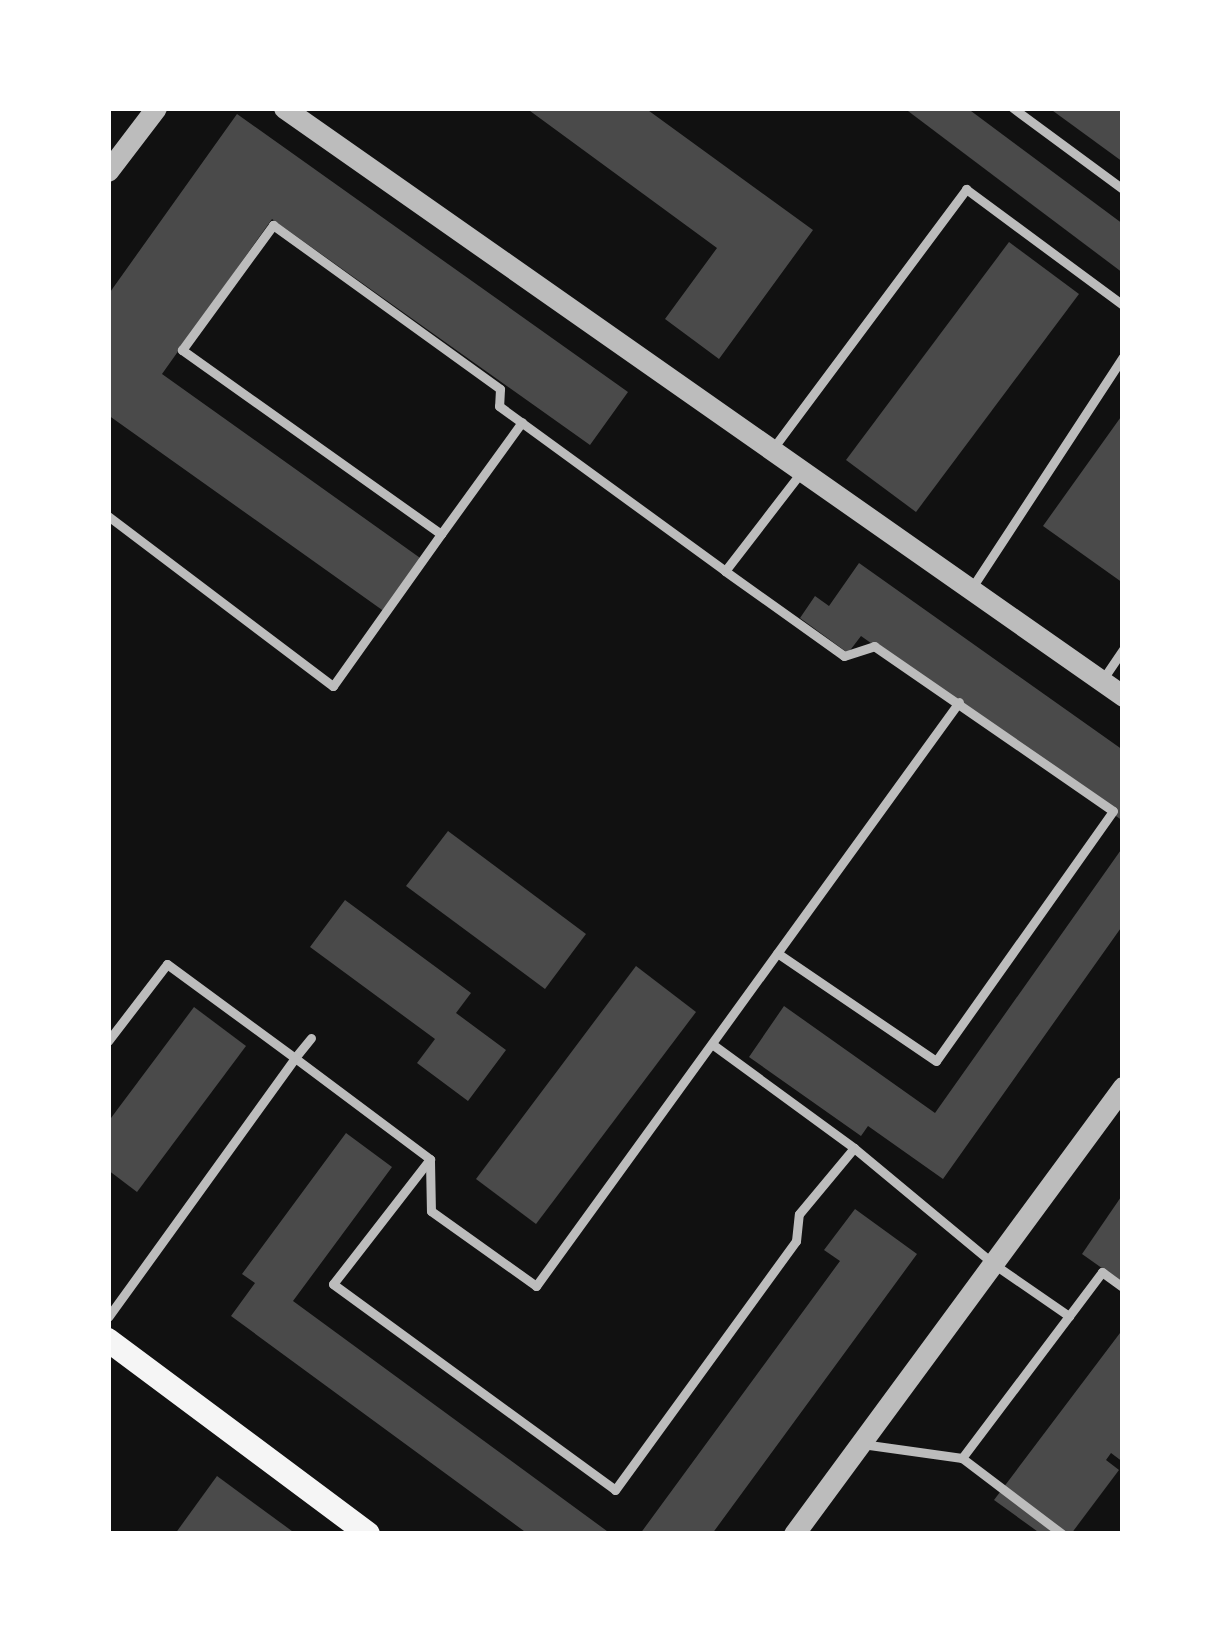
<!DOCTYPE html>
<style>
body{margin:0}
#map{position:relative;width:1231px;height:1642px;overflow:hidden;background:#111;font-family:Manrope,sans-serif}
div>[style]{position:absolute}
.building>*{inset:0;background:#4a4a4a}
.service>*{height:9px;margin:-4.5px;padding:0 4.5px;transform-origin:4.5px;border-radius:4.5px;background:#bcbcbc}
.tertiary>*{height:21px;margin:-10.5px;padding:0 10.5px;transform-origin:10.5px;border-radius:10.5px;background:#bcbcbc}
.secondary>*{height:24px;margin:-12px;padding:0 12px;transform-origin:12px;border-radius:12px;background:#f5f5f5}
span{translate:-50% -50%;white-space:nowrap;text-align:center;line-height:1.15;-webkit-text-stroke:9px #fff;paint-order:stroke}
.frame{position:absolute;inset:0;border:111px solid #fff;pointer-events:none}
</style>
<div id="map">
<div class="building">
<i style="clip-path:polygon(526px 108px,645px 108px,813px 230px,719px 359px,665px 319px,717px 248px)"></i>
<i style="clip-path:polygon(904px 108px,967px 108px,1123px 224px,1123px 273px)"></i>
<i style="clip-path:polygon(1049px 108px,1123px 108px,1123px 162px)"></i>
<i style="clip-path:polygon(237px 114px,628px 392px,590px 445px,272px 219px,162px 374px,423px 560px,385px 612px,108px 415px,108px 295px)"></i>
<i style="clip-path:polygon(1009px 242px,1079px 294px,916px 512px,846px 460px)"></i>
<i style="clip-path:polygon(1123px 414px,1123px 583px,1043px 526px)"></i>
<i style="clip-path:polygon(859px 563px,1123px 750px,1123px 821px,861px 636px,848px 653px,800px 618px,815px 596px,829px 606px)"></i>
<i style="clip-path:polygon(448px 831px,586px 934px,545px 989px,406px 886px)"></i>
<i style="clip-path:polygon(1123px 847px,1123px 925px,943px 1179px,868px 1126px,861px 1136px,749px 1057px,784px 1006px,935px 1113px)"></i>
<i style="clip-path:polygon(345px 900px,471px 993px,456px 1013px,506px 1050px,468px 1101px,417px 1063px,435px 1039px,310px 947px)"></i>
<i style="clip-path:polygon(636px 966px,696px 1012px,536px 1224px,476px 1179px)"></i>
<i style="clip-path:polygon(194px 1007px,246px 1046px,137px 1192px,108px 1170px,108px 1122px)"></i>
<i style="clip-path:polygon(346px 1133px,392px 1167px,293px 1301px,611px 1534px,528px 1534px,231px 1316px,255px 1283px,242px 1274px)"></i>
<i style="clip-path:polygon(1123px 1194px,1123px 1283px,1082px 1254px)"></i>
<i style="clip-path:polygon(855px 1209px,917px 1254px,712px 1534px,640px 1534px,840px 1261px,824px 1250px)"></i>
<i style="clip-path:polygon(1120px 1333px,1123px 1462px,1111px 1453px,1106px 1460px,1119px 1470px,1071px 1534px,1041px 1534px,994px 1500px)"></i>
<i style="clip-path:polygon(217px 1476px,296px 1534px,175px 1534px)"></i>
</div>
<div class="service">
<i style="left:1013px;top:108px;width:137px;rotate:36.4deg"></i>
<i style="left:774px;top:447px;width:322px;rotate:-53.3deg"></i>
<i style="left:966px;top:189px;width:195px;rotate:36.5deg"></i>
<i style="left:108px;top:516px;width:282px;rotate:37.1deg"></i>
<i style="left:333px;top:686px;width:186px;rotate:-54.6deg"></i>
<i style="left:441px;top:534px;width:318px;rotate:-144.6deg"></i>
<i style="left:182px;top:350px;width:155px;rotate:-53.9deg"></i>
<i style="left:273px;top:225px;width:280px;rotate:35.8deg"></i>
<i style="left:500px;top:389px;width:17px;rotate:93deg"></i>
<i style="left:499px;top:406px;width:280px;rotate:36.1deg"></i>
<i style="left:725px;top:571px;width:126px;rotate:-52.4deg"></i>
<i style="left:441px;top:534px;width:138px;rotate:-54.1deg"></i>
<i style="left:725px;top:571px;width:146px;rotate:35.5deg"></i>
<i style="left:844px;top:656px;width:32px;rotate:-18deg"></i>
<i style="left:874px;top:646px;width:290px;rotate:34.6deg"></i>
<i style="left:1113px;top:811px;width:306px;rotate:125.3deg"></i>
<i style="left:936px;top:1061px;width:192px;rotate:-145.8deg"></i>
<i style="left:971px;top:589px;width:277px;rotate:-56.8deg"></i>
<i style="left:1103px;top:679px;width:36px;rotate:-56deg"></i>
<i style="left:311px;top:1038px;width:26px;rotate:129deg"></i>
<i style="left:295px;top:1058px;width:169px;rotate:36.8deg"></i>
<i style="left:430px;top:1159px;width:158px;rotate:127.8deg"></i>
<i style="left:333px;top:1284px;width:349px;rotate:36.1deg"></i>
<i style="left:615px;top:1490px;width:308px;rotate:-54deg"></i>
<i style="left:796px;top:1241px;width:27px;rotate:-84deg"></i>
<i style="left:799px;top:1214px;width:86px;rotate:-50.2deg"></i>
<i style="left:854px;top:1148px;width:183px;rotate:39.7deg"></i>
<i style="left:995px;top:1265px;width:90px;rotate:34.6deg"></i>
<i style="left:1069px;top:1316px;width:178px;rotate:127deg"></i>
<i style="left:962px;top:1458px;width:101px;rotate:-172deg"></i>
<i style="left:108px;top:1041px;width:97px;rotate:-52.5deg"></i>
<i style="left:167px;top:964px;width:159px;rotate:36.3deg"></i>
<i style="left:295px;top:1058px;width:319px;rotate:125.8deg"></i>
<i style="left:712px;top:1044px;width:176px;rotate:36.2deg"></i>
<i style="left:430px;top:1161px;width:50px;rotate:88.9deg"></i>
<i style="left:431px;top:1211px;width:129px;rotate:35.5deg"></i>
<i style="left:536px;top:1286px;width:721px;rotate:-54.08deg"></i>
<i style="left:1069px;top:1316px;width:55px;rotate:-53.1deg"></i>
<i style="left:1102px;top:1272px;width:26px;rotate:36deg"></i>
<i style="left:962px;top:1458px;width:126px;rotate:37.2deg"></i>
</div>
<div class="tertiary">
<i style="left:284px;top:108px;width:1025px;rotate:35.02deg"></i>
<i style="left:108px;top:171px;width:79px;rotate:-52.7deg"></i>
<i style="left:794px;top:1534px;width:555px;rotate:-53.65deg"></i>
</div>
<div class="secondary">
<i style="left:108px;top:1340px;width:324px;rotate:36.7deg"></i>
</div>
<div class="frame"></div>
</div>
